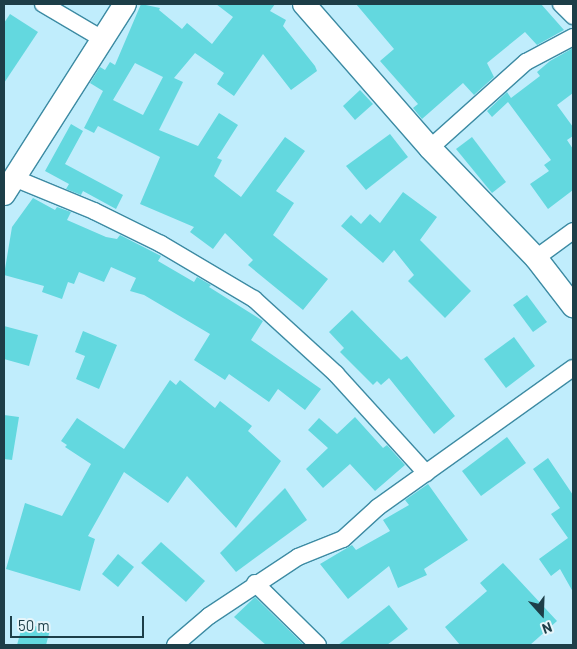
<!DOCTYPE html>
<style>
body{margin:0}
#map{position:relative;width:577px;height:649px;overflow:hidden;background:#c0edfc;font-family:Barlow,sans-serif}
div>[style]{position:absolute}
.building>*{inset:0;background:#63d8df}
.roads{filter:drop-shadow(1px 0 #3d8ba3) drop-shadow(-1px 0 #3d8ba3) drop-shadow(0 1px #3d8ba3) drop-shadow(0 -1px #3d8ba3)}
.street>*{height:16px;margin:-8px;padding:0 8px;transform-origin:8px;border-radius:8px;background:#fff}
.secondary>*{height:22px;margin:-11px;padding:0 11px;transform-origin:11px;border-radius:11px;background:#fff}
span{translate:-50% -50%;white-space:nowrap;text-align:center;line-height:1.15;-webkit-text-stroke:4px #e6f5fa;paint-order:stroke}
.frame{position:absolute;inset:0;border:5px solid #1d3e48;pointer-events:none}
.north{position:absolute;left:517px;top:589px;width:50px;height:50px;-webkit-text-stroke:4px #e6f5fa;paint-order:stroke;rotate:160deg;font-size:14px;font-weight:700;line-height:20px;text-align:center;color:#1d3e48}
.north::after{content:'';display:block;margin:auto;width:18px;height:22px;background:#1d3e48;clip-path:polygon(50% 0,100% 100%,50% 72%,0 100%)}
.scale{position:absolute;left:10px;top:616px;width:134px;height:22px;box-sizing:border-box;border:2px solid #1d3e48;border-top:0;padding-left:6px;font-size:15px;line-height:18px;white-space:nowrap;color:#1d3e48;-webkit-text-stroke:4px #e6f5fa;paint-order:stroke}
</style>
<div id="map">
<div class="building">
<i style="clip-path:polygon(evenodd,141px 4px,160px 8px,159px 10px,182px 29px,187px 23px,212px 44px,233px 17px,216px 4px,275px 4px,270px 11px,286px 20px,283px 26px,315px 66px,317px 71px,291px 90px,263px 54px,234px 96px,217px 84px,224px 73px,195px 53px,174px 78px,183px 82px,159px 130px,198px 146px,219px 113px,238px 125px,217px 158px,222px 160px,214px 176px,241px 197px,285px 137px,305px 151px,276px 191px,294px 203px,273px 235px,328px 279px,303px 310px,248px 265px,253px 260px,225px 233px,213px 249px,190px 232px,194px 227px,140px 204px,160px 157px,98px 126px,94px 133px,84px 128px,103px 91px,90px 83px,100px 67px,105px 70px,110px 62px,115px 65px,141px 4px,135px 63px,163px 77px,143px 115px,113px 100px,135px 63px)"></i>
<i style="clip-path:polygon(356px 4px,541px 4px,564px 30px,537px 45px,525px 32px,487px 63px,494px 77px,474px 95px,463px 83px,422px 119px,413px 108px,418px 104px,380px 61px,394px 49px)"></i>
<i style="clip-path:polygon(10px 14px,38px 32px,4px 83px,4px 23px)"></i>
<i style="clip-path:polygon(573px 48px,573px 93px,557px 105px,573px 127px,573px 136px,567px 140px,573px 149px,573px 190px,548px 209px,530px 184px,549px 171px,544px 165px,551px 160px,508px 102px,492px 117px,487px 111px,507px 92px,511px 98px,540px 76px,537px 72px,550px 61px)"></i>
<i style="clip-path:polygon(360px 90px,373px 104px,355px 120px,343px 106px)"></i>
<i style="clip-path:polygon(71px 124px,83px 131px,65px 164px,123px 195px,116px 209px,83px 191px,81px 195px,66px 189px,69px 184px,45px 171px)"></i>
<i style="clip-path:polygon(390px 134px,408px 157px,366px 190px,346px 166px)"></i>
<i style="clip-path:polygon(472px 137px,506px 182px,492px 193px,456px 149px)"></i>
<i style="clip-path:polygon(403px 192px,437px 217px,420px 240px,471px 291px,445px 318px,408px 281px,414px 275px,394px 250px,383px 263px,341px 226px,351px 215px,361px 224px,370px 214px,380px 223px)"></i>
<i style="clip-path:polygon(33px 198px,55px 210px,57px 207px,71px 212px,67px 220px,106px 237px,117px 239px,120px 235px,161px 256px,158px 261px,194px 282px,197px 277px,211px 285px,209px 287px,263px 321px,251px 340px,321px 389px,305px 410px,278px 389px,269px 402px,229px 374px,225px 380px,194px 360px,210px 334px,144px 295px,130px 291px,136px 278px,111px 267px,104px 282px,79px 272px,74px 284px,68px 282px,62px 299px,42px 292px,44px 286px,4px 275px,12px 227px)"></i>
<i style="clip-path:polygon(527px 295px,547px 322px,533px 332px,513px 305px)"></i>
<i style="clip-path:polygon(352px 310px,401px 360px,407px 356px,455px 416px,434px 434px,389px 378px,381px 385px,377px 381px,373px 385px,340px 352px,344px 348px,329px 332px)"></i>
<i style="clip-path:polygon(4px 326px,38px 335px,29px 366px,4px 359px)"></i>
<i style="clip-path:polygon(83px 331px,117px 345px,99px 389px,76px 379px,85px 356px,75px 352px)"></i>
<i style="clip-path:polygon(514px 337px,535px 366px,506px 388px,484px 359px)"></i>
<i style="clip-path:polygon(170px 380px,176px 385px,180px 380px,215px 408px,220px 401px,252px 426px,248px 431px,281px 461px,236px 528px,187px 476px,168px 503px,124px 472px,88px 536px,95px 539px,80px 591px,6px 569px,25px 503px,62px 516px,91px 464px,65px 447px,67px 445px,61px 441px,77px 418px,124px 449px)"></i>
<i style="clip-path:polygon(4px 415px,19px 417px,12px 460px,4px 459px)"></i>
<i style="clip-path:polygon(355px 417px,383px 448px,387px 445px,405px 465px,375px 491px,350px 464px,323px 488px,306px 469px,328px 448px,308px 430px,319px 418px,337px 434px)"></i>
<i style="clip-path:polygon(507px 437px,526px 463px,481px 496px,462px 471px)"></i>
<i style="clip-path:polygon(548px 458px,573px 495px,573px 592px,560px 569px,551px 576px,539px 559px,568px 538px,551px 514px,560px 508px,533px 469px)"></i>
<i style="clip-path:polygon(428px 484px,468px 540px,424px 569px,427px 575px,398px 588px,389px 566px,348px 599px,320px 564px,352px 545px,356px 550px,390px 531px,383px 520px,409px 505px,405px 500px)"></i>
<i style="clip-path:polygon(285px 488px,307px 520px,236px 572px,220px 553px)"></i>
<i style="clip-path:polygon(161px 542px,205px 581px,186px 602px,141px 563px)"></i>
<i style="clip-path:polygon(118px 554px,134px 567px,118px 587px,102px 574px)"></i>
<i style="clip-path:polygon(503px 563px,557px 621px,530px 645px,460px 645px,445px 627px,487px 591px,480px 583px)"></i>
<i style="clip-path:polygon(255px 597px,304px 645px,266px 645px,234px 617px)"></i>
<i style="clip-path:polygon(389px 605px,408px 629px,387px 645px,338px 645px)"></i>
<i style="clip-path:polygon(23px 623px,50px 630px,46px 645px,17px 645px)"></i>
</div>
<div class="roads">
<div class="street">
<i style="left:43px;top:4px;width:71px;rotate:30.5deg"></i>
<i style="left:561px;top:4px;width:17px;rotate:45deg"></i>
<i style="left:430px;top:148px;width:129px;rotate:-41.9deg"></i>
<i style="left:526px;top:62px;width:53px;rotate:-28deg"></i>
<i style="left:5px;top:181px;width:9px;rotate:-18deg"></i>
<i style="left:14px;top:178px;width:87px;rotate:22.4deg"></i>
<i style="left:94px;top:211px;width:75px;rotate:26.2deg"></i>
<i style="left:161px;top:244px;width:108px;rotate:30.6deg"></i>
<i style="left:254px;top:299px;width:111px;rotate:42.4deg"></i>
<i style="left:336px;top:374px;width:134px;rotate:47.7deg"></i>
<i style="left:536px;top:258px;width:46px;rotate:-36.1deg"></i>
<i style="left:255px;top:583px;width:88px;rotate:44.5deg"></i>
<i style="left:175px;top:645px;width:45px;rotate:-40.5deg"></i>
<i style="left:209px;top:616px;width:107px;rotate:-33.5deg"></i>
<i style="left:298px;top:557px;width:48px;rotate:-21.8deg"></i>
<i style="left:343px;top:539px;width:47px;rotate:-42.4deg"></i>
<i style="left:378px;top:507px;width:239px;rotate:-35.5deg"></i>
</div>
<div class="secondary">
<i style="left:304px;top:4px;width:191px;rotate:48.8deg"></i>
<i style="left:430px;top:148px;width:153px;rotate:46.1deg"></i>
<i style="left:536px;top:258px;width:61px;rotate:52.4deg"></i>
<i style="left:4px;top:194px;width:225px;rotate:-57.5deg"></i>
</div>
</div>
<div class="frame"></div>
<div class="north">N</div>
<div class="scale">50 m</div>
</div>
